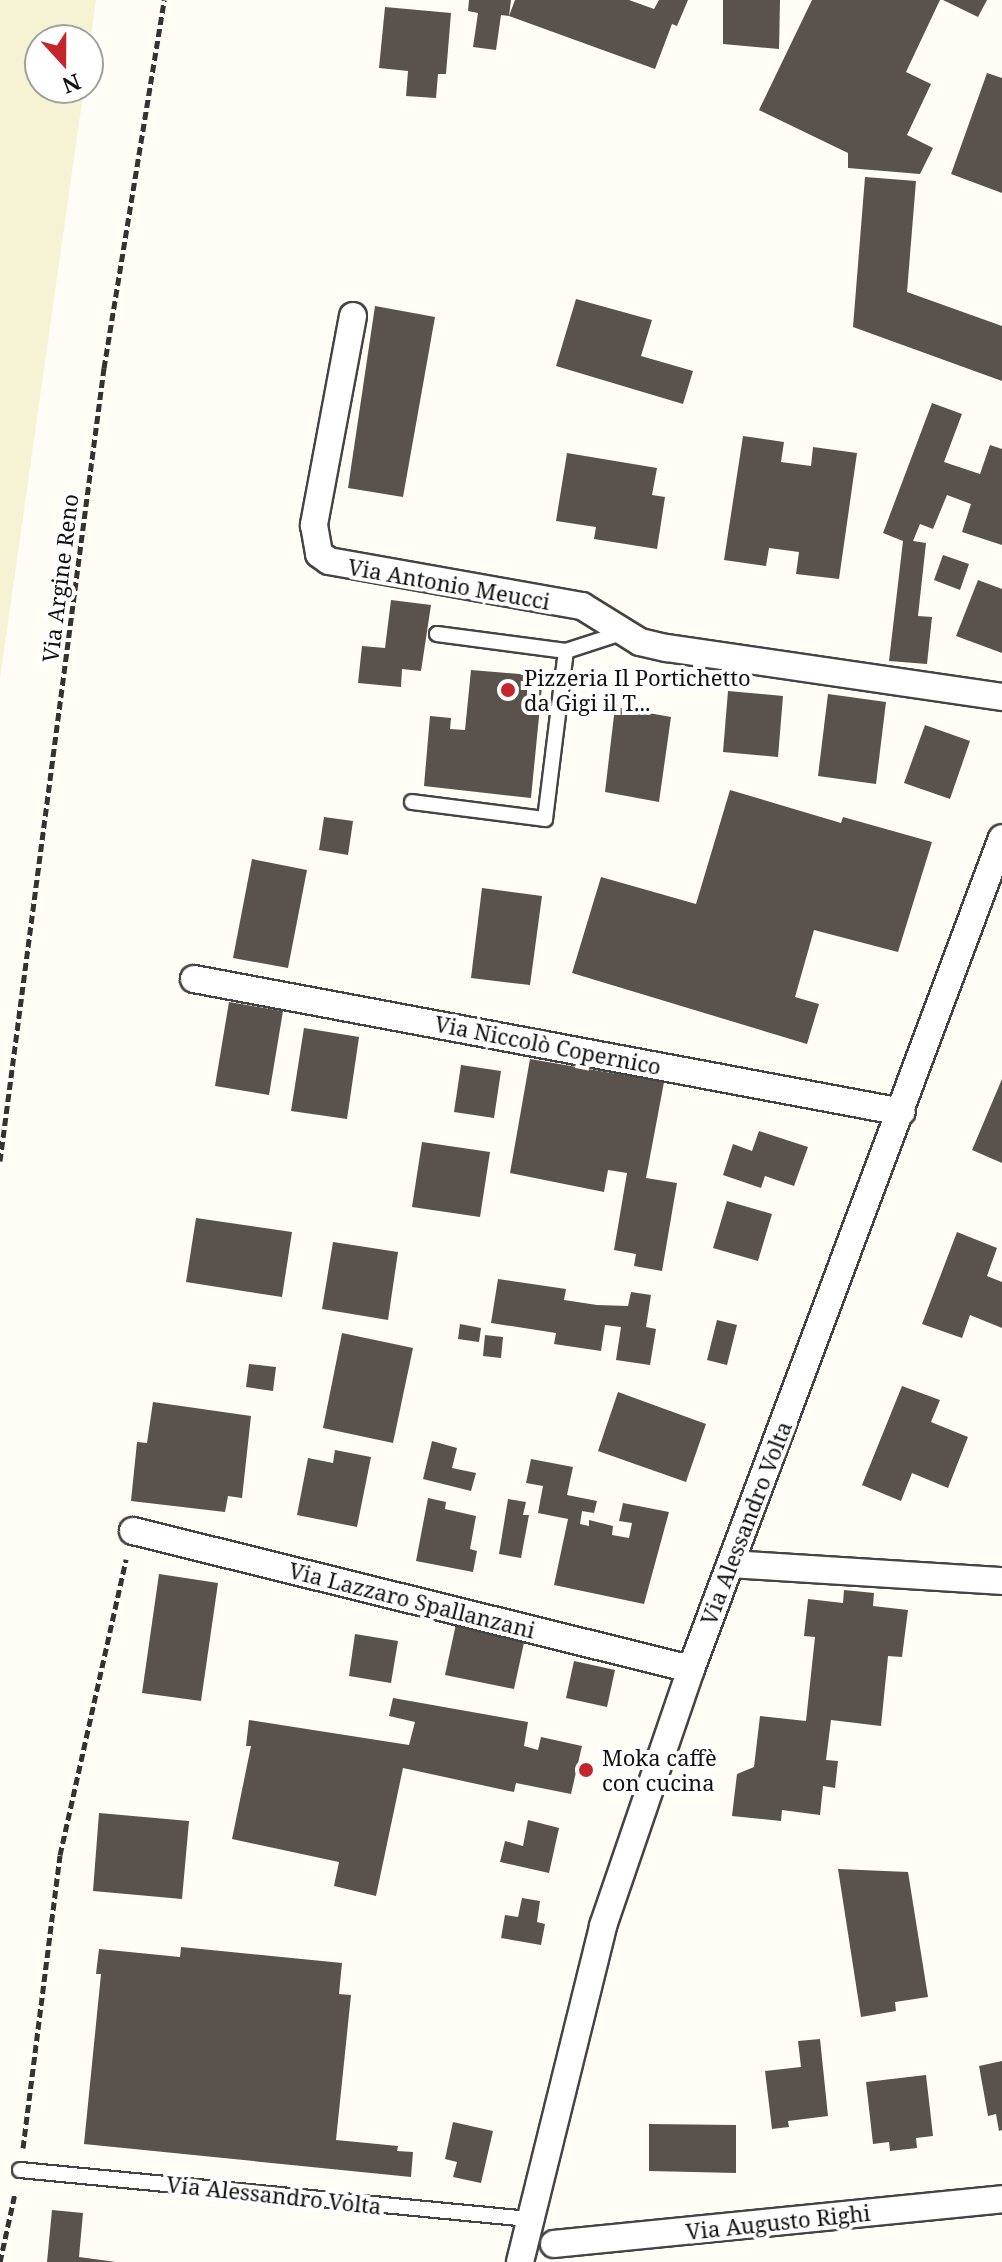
<!DOCTYPE html>
<meta charset="utf-8">
<style>
body{margin:0}
#map{position:relative;width:1002px;height:2262px;overflow:hidden;background:#fffdf5;font-family:"Noto Serif",serif}
div>[style]{position:absolute}
.farmland>*{inset:0;background:#f6f3d4}
.building>*{inset:0;background:#5a524d}
.path>*{height:5px;margin-top:-2.5px;transform-origin:0;background:repeating-linear-gradient(90deg,#333 0 8px,transparent 0 12px)}
.roads{filter:drop-shadow(2px 0 #444) drop-shadow(-2px 0 #444) drop-shadow(0 2px #444) drop-shadow(0 -2px #444)}
.lane>*{height:14px;margin:-7px;padding:0 7px;transform-origin:7px;border-radius:7px;background:#fff}
.street>*{height:26px;margin:-13px;padding:0 13px;transform-origin:13px;border-radius:13px;background:#fff}
.dots>*{width:22px;height:22px;translate:-50% -50%;box-sizing:border-box;border:4px solid #fff;border-radius:50%}
span{translate:-50% -50%;white-space:nowrap;text-align:center;line-height:1.15;-webkit-text-stroke:8px #fff;paint-order:stroke}
.street-label{font-size:22px;color:#111}
.poi-label{font-size:22px;color:#111}
.left{translate:0 -50%;text-align:left}
.north{position:absolute;left:24px;top:24px;width:80px;height:80px;box-sizing:border-box;background:#fff;border:2px solid #a0a0a0;border-radius:50%;rotate:159deg;font-size:22px;font-weight:700;line-height:32px;text-align:center;color:#111}
.north::after{content:'';display:block;margin:auto;width:28px;height:36px;background:#c4262e;clip-path:polygon(50% 0,100% 100%,50% 72%,0 100%)}
</style>
<div id="map">
<div class="farmland">
<i style="clip-path:polygon(0 0,96px 0,88px 59px,88px 40px,40px 40px,40px 88px,84px 88px,0 679px)"></i>
</div>
<div class="building">
<i style="clip-path:polygon(469px 0,511px 0,509px 16px,501px 15px,496px 50px,473px 47px,478px 13px,468px 11px)"></i>
<i style="clip-path:polygon(515px 0,629px 0,654px 9px,659px 0,688px 0,677px 26px,672px 24px,655px 69px,509px 16px)"></i>
<i style="clip-path:polygon(723px 0,780px 0,779px 49px,723px 44px)"></i>
<i style="clip-path:polygon(812px 0,940px 0,906px 72px,931px 84px,907px 135px,933px 148px,920px 174px,848px 168px,848px 153px,759px 110px)"></i>
<i style="clip-path:polygon(943px 0,987px 0,978px 17px)"></i>
<i style="clip-path:polygon(385px 7px,451px 13px,446px 74px,438px 74px,436px 98px,406px 96px,408px 71px,379px 68px)"></i>
<i style="clip-path:polygon(987px 73px,1002px 78px,1002px 193px,951px 174px)"></i>
<i style="clip-path:polygon(865px 177px,916px 181px,907px 292px,1002px 326px,1002px 381px,853px 327px)"></i>
<i style="clip-path:polygon(576px 299px,652px 320px,641px 356px,693px 371px,683px 404px,556px 366px)"></i>
<i style="clip-path:polygon(375px 306px,435px 317px,403px 497px,348px 488px)"></i>
<i style="clip-path:polygon(932px 403px,962px 414px,944px 462px,980px 474px,990px 445px,1002px 449px,1002px 545px,962px 532px,971px 504px,947px 495px,933px 529px,920px 524px,913px 541px,926px 543px,918px 616px,932px 617px,927px 664px,889px 661px,903px 541px,883px 533px)"></i>
<i style="clip-path:polygon(743px 436px,784px 442px,781px 462px,811px 466px,813px 447px,857px 453px,839px 579px,796px 574px,799px 552px,769px 548px,766px 566px,724px 560px)"></i>
<i style="clip-path:polygon(567px 453px,657px 468px,652px 495px,665px 497px,657px 549px,594px 539px,596px 527px,556px 521px)"></i>
<i style="clip-path:polygon(943px 555px,969px 564px,960px 590px,934px 580px)"></i>
<i style="clip-path:polygon(978px 580px,1002px 589px,1002px 653px,956px 636px)"></i>
<i style="clip-path:polygon(391px 600px,431px 605px,421px 671px,402px 669px,401px 687px,358px 683px,362px 646px,385px 648px)"></i>
<i style="clip-path:polygon(471px 670px,543px 676px,531px 798px,424px 786px,430px 716px,451px 718px,450px 729px,465px 730px)"></i>
<i style="clip-path:polygon(728px 691px,783px 696px,778px 757px,723px 752px)"></i>
<i style="clip-path:polygon(828px 694px,886px 702px,876px 784px,818px 776px)"></i>
<i style="clip-path:polygon(615px 707px,671px 717px,659px 802px,605px 792px)"></i>
<i style="clip-path:polygon(925px 725px,970px 741px,950px 799px,904px 783px)"></i>
<i style="clip-path:polygon(730px 790px,841px 823px,843px 817px,932px 842px,898px 952px,814px 930px,795px 997px,819px 1004px,807px 1044px,572px 973px,601px 877px,696px 904px)"></i>
<i style="clip-path:polygon(324px 817px,353px 821px,348px 855px,319px 850px)"></i>
<i style="clip-path:polygon(252px 859px,307px 870px,288px 968px,233px 958px)"></i>
<i style="clip-path:polygon(482px 888px,542px 896px,530px 985px,471px 978px)"></i>
<i style="clip-path:polygon(229px 1002px,283px 1011px,269px 1095px,215px 1086px)"></i>
<i style="clip-path:polygon(304px 1028px,359px 1037px,347px 1119px,291px 1111px)"></i>
<i style="clip-path:polygon(530px 1059px,664px 1082px,646px 1178px,677px 1183px,662px 1271px,634px 1266px,636px 1254px,614px 1250px,627px 1173px,608px 1170px,604px 1192px,510px 1173px)"></i>
<i style="clip-path:polygon(461px 1065px,501px 1071px,494px 1118px,454px 1112px)"></i>
<i style="clip-path:polygon(1002px 1079px,1002px 1163px,972px 1150px)"></i>
<i style="clip-path:polygon(759px 1131px,808px 1147px,794px 1186px,765px 1176px,761px 1188px,723px 1175px,733px 1144px,752px 1151px)"></i>
<i style="clip-path:polygon(422px 1142px,490px 1152px,480px 1217px,412px 1207px)"></i>
<i style="clip-path:polygon(727px 1201px,772px 1214px,758px 1261px,713px 1248px)"></i>
<i style="clip-path:polygon(196px 1218px,292px 1232px,282px 1297px,186px 1282px)"></i>
<i style="clip-path:polygon(957px 1232px,997px 1248px,987px 1276px,1002px 1282px,1002px 1328px,970px 1315px,962px 1338px,922px 1324px)"></i>
<i style="clip-path:polygon(333px 1242px,398px 1252px,388px 1320px,322px 1309px)"></i>
<i style="clip-path:polygon(498px 1279px,566px 1289px,564px 1300px,597px 1305px,628px 1306px,631px 1292px,651px 1295px,646px 1327px,656px 1329px,650px 1365px,616px 1360px,621px 1327px,605px 1325px,601px 1351px,554px 1344px,556px 1333px,491px 1323px)"></i>
<i style="clip-path:polygon(717px 1320px,737px 1325px,727px 1365px,707px 1360px)"></i>
<i style="clip-path:polygon(460px 1324px,481px 1328px,479px 1342px,458px 1339px)"></i>
<i style="clip-path:polygon(342px 1333px,413px 1348px,393px 1443px,323px 1428px)"></i>
<i style="clip-path:polygon(485px 1335px,503px 1337px,501px 1358px,483px 1356px)"></i>
<i style="clip-path:polygon(249px 1364px,276px 1367px,273px 1391px,246px 1387px)"></i>
<i style="clip-path:polygon(902px 1386px,940px 1400px,931px 1422px,968px 1437px,948px 1488px,912px 1473px,901px 1501px,862px 1485px)"></i>
<i style="clip-path:polygon(618px 1392px,706px 1424px,686px 1482px,598px 1451px)"></i>
<i style="clip-path:polygon(153px 1402px,251px 1416px,242px 1498px,228px 1496px,225px 1512px,131px 1501px,137px 1442px,147px 1443px)"></i>
<i style="clip-path:polygon(432px 1441px,457px 1448px,452px 1468px,476px 1473px,471px 1491px,423px 1479px)"></i>
<i style="clip-path:polygon(335px 1450px,371px 1457px,357px 1527px,297px 1515px,308px 1458px,333px 1463px)"></i>
<i style="clip-path:polygon(531px 1459px,573px 1467px,567px 1495px,597px 1501px,594px 1513px,582px 1511px,580px 1524px,589px 1526px,589px 1520px,613px 1526px,612px 1535px,629px 1538px,632px 1523px,619px 1521px,623px 1503px,669px 1512px,644px 1604px,554px 1585px,568px 1519px,538px 1513px,543px 1486px,526px 1483px)"></i>
<i style="clip-path:polygon(428px 1498px,446px 1502px,445px 1509px,476px 1516px,470px 1549px,477px 1551px,473px 1572px,416px 1561px)"></i>
<i style="clip-path:polygon(508px 1499px,526px 1502px,523px 1515px,529px 1515px,521px 1558px,499px 1554px)"></i>
<i style="clip-path:polygon(159px 1574px,218px 1583px,201px 1701px,142px 1693px)"></i>
<i style="clip-path:polygon(844px 1590px,874px 1593px,873px 1606px,908px 1610px,902px 1657px,888px 1656px,881px 1726px,831px 1720px,826px 1760px,838px 1761px,835px 1788px,823px 1786px,820px 1815px,782px 1810px,781px 1821px,732px 1816px,737px 1774px,754px 1767px,760px 1716px,806px 1721px,815px 1637px,804px 1636px,808px 1599px,843px 1603px)"></i>
<i style="clip-path:polygon(456px 1624px,525px 1638px,514px 1689px,445px 1675px)"></i>
<i style="clip-path:polygon(355px 1634px,398px 1641px,391px 1683px,349px 1676px)"></i>
<i style="clip-path:polygon(574px 1661px,615px 1670px,607px 1707px,566px 1698px)"></i>
<i style="clip-path:polygon(393px 1698px,528px 1722px,524px 1746px,538px 1750px,541px 1737px,582px 1746px,571px 1794px,516px 1783px,514px 1792px,403px 1768px,376px 1896px,334px 1886px,339px 1862px,232px 1839px,251px 1746px,246px 1746px,249px 1720px,409px 1745px,415px 1722px,389px 1716px)"></i>
<i style="clip-path:polygon(99px 1813px,189px 1821px,182px 1899px,93px 1891px)"></i>
<i style="clip-path:polygon(528px 1820px,559px 1828px,549px 1873px,500px 1862px,505px 1841px,523px 1846px)"></i>
<i style="clip-path:polygon(838px 1869px,908px 1872px,928px 1997px,895px 2002px,896px 2011px,861px 2017px)"></i>
<i style="clip-path:polygon(522px 1898px,540px 1901px,537px 1922px,545px 1924px,541px 1945px,501px 1938px,505px 1915px,518px 1917px)"></i>
<i style="clip-path:polygon(181px 1947px,342px 1963px,339px 1994px,351px 1995px,336px 2140px,398px 2146px,397px 2151px,413px 2152px,411px 2177px,84px 2144px,101px 1974px,96px 1974px,99px 1949px,180px 1957px)"></i>
<i style="clip-path:polygon(820px 2039px,828px 2116px,788px 2121px,789px 2127px,772px 2129px,765px 2071px,801px 2067px,798px 2041px)"></i>
<i style="clip-path:polygon(1002px 2061px,1002px 2130px,999px 2131px,996px 2114px,988px 2116px,979px 2066px)"></i>
<i style="clip-path:polygon(926px 2075px,933px 2136px,916px 2138px,917px 2148px,890px 2151px,889px 2142px,873px 2144px,866px 2082px)"></i>
<i style="clip-path:polygon(453px 2122px,493px 2131px,481px 2183px,453px 2177px,457px 2162px,445px 2159px)"></i>
<i style="clip-path:polygon(649px 2124px,736px 2125px,736px 2173px,649px 2171px)"></i>
<i style="clip-path:polygon(52px 2210px,83px 2213px,79px 2257px,116px 2262px,47px 2262px)"></i>
</div>
<div class="path">
<i style="left:0;top:1161px;width:800px;rotate:-82.53deg"></i>
<i style="left:104px;top:368px;width:373px;rotate:-80.7deg"></i>
<i style="left:23px;top:2148px;width:295px;rotate:-82.8deg"></i>
<i style="left:60px;top:1855px;width:303px;rotate:-77.4deg"></i>
<i style="left:0;top:2262px;width:71px;rotate:-77.7deg"></i>
</div>
<div class="roads">
<div class="lane">
<i style="left:437px;top:634px;width:130px;rotate:7.5deg"></i>
<i style="left:566px;top:651px;width:62px;rotate:-17.9deg"></i>
<i style="left:412px;top:802px;width:134px;rotate:7.3deg"></i>
<i style="left:545px;top:819px;width:169px;rotate:-82.9deg"></i>
<i style="left:20px;top:2170px;width:511px;rotate:5.5deg"></i>
</div>
<div class="street">
<i style="left:353px;top:316px;width:213px;rotate:100.6deg"></i>
<i style="left:314px;top:525px;width:29px;rotate:80deg"></i>
<i style="left:319px;top:554px;width:12px;rotate:35deg"></i>
<i style="left:329px;top:561px;width:257px;rotate:10.1deg"></i>
<i style="left:582px;top:606px;width:68px;rotate:31.8deg"></i>
<i style="left:640px;top:642px;width:28px;rotate:13deg"></i>
<i style="left:667px;top:648px;width:339px;rotate:8.3deg"></i>
<i style="left:194px;top:979px;width:720px;rotate:10.64deg"></i>
<i style="left:133px;top:1531px;width:575px;rotate:13.89deg"></i>
<i style="left:731px;top:1564px;width:272px;rotate:3.6deg"></i>
<i style="left:554px;top:2244px;width:450px;rotate:-5.7deg"></i>
<i style="left:520px;top:2262px;width:346px;rotate:-76.1deg"></i>
<i style="left:603px;top:1926px;width:272px;rotate:-71.1deg"></i>
<i style="left:691px;top:1669px;width:887px;rotate:-69.48deg"></i>
</div>
</div>
<div class="dots">
<i style="left:508px;top:690px;background:#c4262e"></i>
<i style="left:586px;top:1770px;background:#c4262e"></i>
</div>
<div class="street-label">
<span style="left:60px;top:578px;rotate:-83deg">Via Argine Reno</span>
<span style="left:449px;top:584px;rotate:10deg">Via Antonio Meucci</span>
<span style="left:548px;top:1045px;rotate:11deg">Via Niccolò Copernico</span>
<span style="left:746px;top:1523px;rotate:-69deg">Via Alessandro Volta</span>
<span style="left:412px;top:1600px;rotate:14deg">Via Lazzaro Spallanzani</span>
<span style="left:274px;top:2195px;rotate:6deg">Via Alessandro Volta</span>
<span style="left:778px;top:2222px;rotate:-6deg">Via Augusto Righi</span>
</div>
<div class="poi-label">
<span class="left" style="left:524px;top:690px">Pizzeria Il Portichetto<br>da Gigi il T...</span>
<span class="left" style="left:602px;top:1770px">Moka caffè<br>con cucina</span>
</div>
<div class="north">N</div>
</div>
